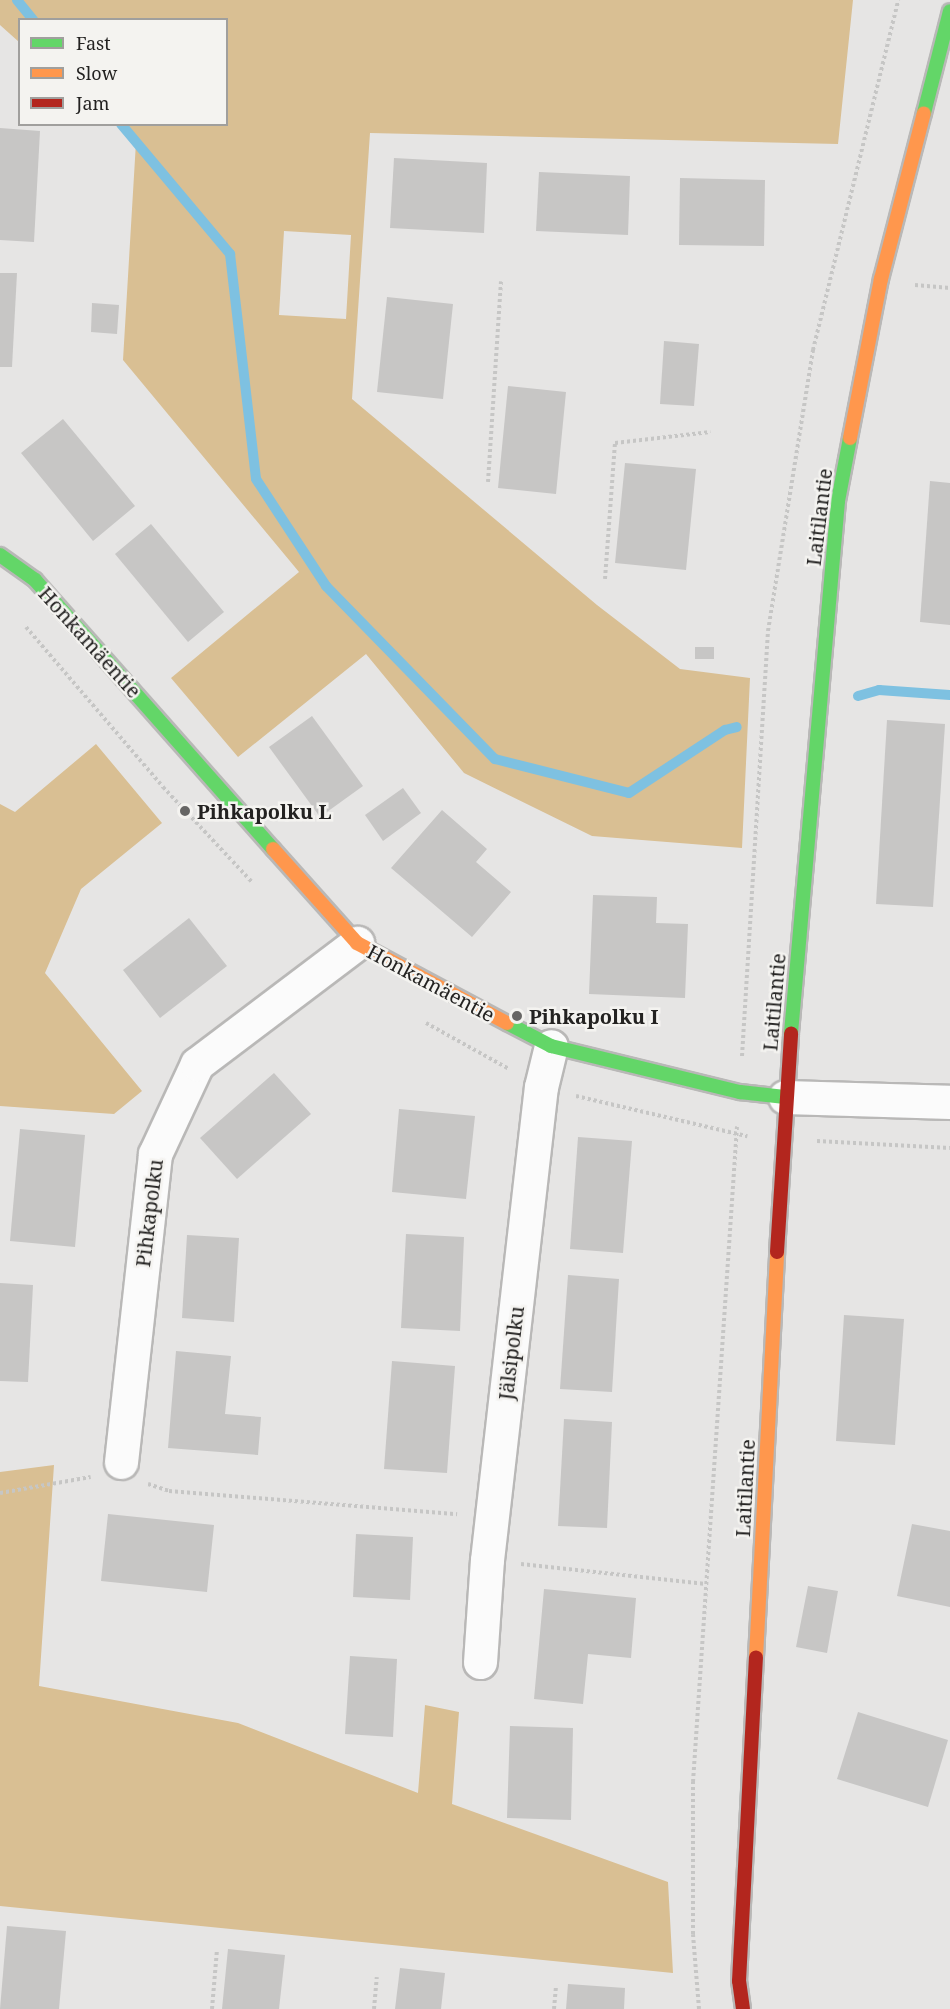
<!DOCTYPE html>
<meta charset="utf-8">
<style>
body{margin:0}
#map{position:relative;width:950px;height:2009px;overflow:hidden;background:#e6e5e4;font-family:"Noto Serif",serif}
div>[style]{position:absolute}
.forest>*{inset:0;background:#d9bf93}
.stream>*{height:10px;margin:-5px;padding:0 5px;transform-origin:5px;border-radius:5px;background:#7ec1e1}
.building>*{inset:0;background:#c7c6c5}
.path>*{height:4px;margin-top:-2px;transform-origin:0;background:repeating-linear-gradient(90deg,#c6c6c5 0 3px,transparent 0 6px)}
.roads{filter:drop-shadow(2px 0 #b9b8b7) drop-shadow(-2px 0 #b9b8b7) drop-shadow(0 2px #b9b8b7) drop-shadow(0 -2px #b9b8b7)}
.street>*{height:33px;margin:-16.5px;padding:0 16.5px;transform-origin:16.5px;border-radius:16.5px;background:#fbfbfb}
.fast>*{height:14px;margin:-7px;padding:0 7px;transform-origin:7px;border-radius:7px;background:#63d668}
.slow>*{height:14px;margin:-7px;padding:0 7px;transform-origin:7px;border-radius:7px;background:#ff974d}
.jam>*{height:14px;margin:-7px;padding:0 7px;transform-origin:7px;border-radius:7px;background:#b3261e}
.dots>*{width:16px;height:16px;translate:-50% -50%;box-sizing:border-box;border:3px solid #f4f3f0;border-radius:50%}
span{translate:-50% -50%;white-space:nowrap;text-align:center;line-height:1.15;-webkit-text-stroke:5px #f4f3f0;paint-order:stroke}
.street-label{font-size:20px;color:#232221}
.poi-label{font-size:20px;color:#232221;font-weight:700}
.left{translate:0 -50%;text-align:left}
.legend{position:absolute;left:18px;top:18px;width:210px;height:108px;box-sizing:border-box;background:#f4f3f0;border:2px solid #a09f9d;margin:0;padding:8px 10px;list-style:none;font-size:18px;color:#232221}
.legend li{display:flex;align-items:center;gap:12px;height:30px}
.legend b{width:30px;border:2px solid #a09f9d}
</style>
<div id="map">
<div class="forest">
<i style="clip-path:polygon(evenodd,0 0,853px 0,838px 144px,370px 133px,352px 399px,597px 605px,680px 669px,750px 678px,742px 848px,592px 836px,464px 773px,366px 654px,238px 757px,171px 678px,299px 572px,123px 360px,136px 142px,116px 125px,226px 124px,226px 20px,20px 20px,19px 42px,0 25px,0 0,284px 231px,351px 235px,346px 319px,279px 315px,284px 231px)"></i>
<i style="clip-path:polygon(96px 744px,162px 823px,81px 889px,45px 973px,142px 1091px,114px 1114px,0 1106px,0 804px,15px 812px)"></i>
<i style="clip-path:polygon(54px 1465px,39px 1686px,238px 1723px,418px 1793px,425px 1705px,459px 1712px,452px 1804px,668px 1882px,673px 1973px,0 1906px,0 1472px)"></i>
</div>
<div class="stream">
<i style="left:17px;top:0;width:26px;rotate:51deg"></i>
<i style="left:121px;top:124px;width:170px;rotate:50deg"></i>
<i style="left:230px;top:254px;width:226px;rotate:83.4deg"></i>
<i style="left:256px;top:479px;width:128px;rotate:56.8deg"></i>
<i style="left:326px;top:586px;width:242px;rotate:45.7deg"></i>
<i style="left:495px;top:759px;width:138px;rotate:14.2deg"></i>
<i style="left:629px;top:793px;width:115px;rotate:-33.3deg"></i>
<i style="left:725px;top:730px;width:12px;rotate:-14deg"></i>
<i style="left:858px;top:696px;width:22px;rotate:-16deg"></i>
<i style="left:879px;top:690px;width:71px;rotate:4deg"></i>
</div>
<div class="building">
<i style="clip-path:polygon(0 128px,40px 131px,34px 242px,0 240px)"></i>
<i style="clip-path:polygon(394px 158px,487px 163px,484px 233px,390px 228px)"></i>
<i style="clip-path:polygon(539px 172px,630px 176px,628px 235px,536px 231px)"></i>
<i style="clip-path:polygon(680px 178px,765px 180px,764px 246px,679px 245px)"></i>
<i style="clip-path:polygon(0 273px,17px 273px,12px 367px,0 367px)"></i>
<i style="clip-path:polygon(387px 297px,453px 304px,443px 399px,377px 392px)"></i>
<i style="clip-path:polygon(92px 303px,119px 305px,117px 334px,91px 332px)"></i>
<i style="clip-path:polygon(664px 341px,699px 344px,694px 406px,660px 404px)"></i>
<i style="clip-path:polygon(508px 386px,566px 392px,556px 494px,498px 488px)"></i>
<i style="clip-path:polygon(63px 419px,135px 506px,93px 541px,21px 453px)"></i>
<i style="clip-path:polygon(625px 463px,696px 469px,686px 570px,615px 563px)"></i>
<i style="clip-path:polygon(930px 481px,950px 483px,950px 625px,920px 622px)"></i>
<i style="clip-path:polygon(151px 524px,224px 612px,188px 642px,115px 554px)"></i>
<i style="clip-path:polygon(695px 647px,714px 647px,714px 659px,695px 659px)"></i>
<i style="clip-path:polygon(312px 716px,363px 786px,320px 817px,269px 747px)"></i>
<i style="clip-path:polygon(887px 720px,945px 724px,933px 907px,876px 904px)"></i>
<i style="clip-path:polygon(403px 788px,421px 813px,383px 841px,365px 815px)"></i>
<i style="clip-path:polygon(442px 810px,487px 849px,476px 862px,511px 892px,472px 937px,391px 868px)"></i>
<i style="clip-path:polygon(593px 895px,657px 897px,656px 923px,688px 924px,685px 998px,589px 994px)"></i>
<i style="clip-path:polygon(189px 918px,227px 966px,160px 1018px,123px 970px)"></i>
<i style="clip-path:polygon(274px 1073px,311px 1114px,237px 1179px,200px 1138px)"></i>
<i style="clip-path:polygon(399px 1109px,475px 1116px,466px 1199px,392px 1192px)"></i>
<i style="clip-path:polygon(20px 1129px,85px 1135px,75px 1247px,10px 1241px)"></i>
<i style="clip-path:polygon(578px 1137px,632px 1141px,623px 1253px,570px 1249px)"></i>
<i style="clip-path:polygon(406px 1234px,464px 1237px,460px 1331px,401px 1328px)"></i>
<i style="clip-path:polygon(187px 1235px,239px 1238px,234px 1322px,182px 1318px)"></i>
<i style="clip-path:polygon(568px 1275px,619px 1279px,612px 1392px,560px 1389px)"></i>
<i style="clip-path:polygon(0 1283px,33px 1285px,28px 1382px,0 1381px)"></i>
<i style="clip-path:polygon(844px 1315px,904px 1319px,895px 1445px,836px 1441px)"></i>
<i style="clip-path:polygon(176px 1351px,231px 1356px,225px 1414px,261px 1417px,258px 1455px,168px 1448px)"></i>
<i style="clip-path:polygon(392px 1361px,455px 1366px,447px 1473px,384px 1469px)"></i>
<i style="clip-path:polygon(564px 1419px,612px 1422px,607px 1528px,558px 1526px)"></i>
<i style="clip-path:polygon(108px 1514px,214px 1525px,207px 1592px,101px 1581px)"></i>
<i style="clip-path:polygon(912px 1524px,950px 1531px,950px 1607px,897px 1596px)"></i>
<i style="clip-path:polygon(356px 1534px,413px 1537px,410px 1600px,353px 1597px)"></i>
<i style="clip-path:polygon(808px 1586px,838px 1591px,827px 1653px,796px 1647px)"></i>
<i style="clip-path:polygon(544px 1589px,636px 1598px,631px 1658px,588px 1654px,583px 1704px,534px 1699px)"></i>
<i style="clip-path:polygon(350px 1656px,397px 1659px,393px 1737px,345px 1734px)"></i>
<i style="clip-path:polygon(858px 1712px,948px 1740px,928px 1807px,837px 1779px)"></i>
<i style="clip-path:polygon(510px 1726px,573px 1728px,571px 1820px,507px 1818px)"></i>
<i style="clip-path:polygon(7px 1926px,66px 1931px,59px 2009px,0 2009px)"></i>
<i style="clip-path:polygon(228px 1949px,285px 1955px,279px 2009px,222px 2009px)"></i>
<i style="clip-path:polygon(400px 1968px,445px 1973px,441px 2009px,395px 2009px)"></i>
<i style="clip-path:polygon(568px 1984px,625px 1988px,624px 2009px,566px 2009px)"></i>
</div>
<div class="path">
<i style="left:915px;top:285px;width:35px;rotate:5deg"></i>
<i style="left:488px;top:482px;width:201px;rotate:-86.3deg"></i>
<i style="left:605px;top:579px;width:136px;rotate:-85.8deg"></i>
<i style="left:615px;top:443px;width:96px;rotate:-6.6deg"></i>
<i style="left:26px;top:627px;width:211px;rotate:49.4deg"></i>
<i style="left:163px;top:787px;width:130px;rotate:46.9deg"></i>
<i style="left:426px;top:1023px;width:95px;rotate:29deg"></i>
<i style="left:742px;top:1056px;width:426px;rotate:-86.5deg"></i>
<i style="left:768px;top:631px;width:285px;rotate:-80.9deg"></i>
<i style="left:813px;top:350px;width:360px;rotate:-76.3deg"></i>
<i style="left:576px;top:1096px;width:176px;rotate:13.2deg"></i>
<i style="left:817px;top:1141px;width:133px;rotate:3deg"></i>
<i style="left:148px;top:1484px;width:22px;rotate:18deg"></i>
<i style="left:169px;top:1491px;width:289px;rotate:4.6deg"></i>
<i style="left:0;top:1493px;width:92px;rotate:-10deg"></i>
<i style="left:521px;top:1564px;width:186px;rotate:6.2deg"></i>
<i style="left:212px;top:2009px;width:60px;rotate:-85.2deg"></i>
<i style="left:374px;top:2009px;width:32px;rotate:-85deg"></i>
<i style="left:554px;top:2009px;width:23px;rotate:-85deg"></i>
<i style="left:699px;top:2009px;width:75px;rotate:-94.6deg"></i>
<i style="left:693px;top:1934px;width:152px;rotate:-90deg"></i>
<i style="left:693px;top:1782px;width:657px;rotate:-86.16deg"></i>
</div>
<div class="roads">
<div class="street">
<i style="left:785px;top:1097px;width:165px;rotate:1.7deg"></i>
<i style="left:121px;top:1462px;width:310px;rotate:-83.7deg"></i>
<i style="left:155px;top:1154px;width:99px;rotate:-65deg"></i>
<i style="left:197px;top:1064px;width:201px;rotate:-37.1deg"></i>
<i style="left:480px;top:1662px;width:102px;rotate:-86.1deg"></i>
<i style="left:487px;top:1560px;width:476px;rotate:-83.5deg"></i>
<i style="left:541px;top:1087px;width:42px;rotate:-76.3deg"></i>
</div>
<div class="fast">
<i style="left:924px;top:113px;width:105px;rotate:-75.7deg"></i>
<i style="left:0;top:555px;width:43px;rotate:35.5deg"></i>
<i style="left:35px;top:580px;width:359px;rotate:48.5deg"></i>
<i style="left:507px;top:1023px;width:50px;rotate:27.6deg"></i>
<i style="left:551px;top:1046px;width:195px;rotate:13.7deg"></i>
<i style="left:740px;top:1092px;width:45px;rotate:6.3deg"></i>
<i style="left:791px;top:1033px;width:534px;rotate:-84.95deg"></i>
<i style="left:838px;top:501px;width:64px;rotate:-79.2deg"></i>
</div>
<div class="slow">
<i style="left:850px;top:438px;width:162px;rotate:-79deg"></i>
<i style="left:881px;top:279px;width:171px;rotate:-75.5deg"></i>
<i style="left:273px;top:849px;width:126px;rotate:48.2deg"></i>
<i style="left:357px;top:943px;width:170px;rotate:28.1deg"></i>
<i style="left:756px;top:1657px;width:406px;rotate:-87deg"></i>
</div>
<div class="jam">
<i style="left:777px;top:1252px;width:219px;rotate:-86.3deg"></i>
<i style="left:743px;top:2009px;width:28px;rotate:-98deg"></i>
<i style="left:739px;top:1981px;width:324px;rotate:-87deg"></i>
</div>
</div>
<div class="dots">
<i style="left:185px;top:811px;background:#676665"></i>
<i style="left:517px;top:1016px;background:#676665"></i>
</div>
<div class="street-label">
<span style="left:819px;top:517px;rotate:-83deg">Laitilantie</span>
<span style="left:90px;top:642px;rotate:48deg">Honkamäentie</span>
<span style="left:431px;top:983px;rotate:28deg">Honkamäentie</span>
<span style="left:774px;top:1002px;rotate:-85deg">Laitilantie</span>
<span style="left:149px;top:1213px;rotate:-83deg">Pihkapolku</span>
<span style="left:511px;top:1353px;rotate:-83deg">Jälsipolku</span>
<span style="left:745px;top:1488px;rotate:-87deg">Laitilantie</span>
</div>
<div class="poi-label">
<span class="left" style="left:197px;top:811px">Pihkapolku L</span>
<span class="left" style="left:529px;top:1016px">Pihkapolku I</span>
</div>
<ul class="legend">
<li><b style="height:8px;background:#63d668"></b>Fast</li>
<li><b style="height:8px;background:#ff974d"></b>Slow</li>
<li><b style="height:8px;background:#b3261e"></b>Jam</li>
</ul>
</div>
